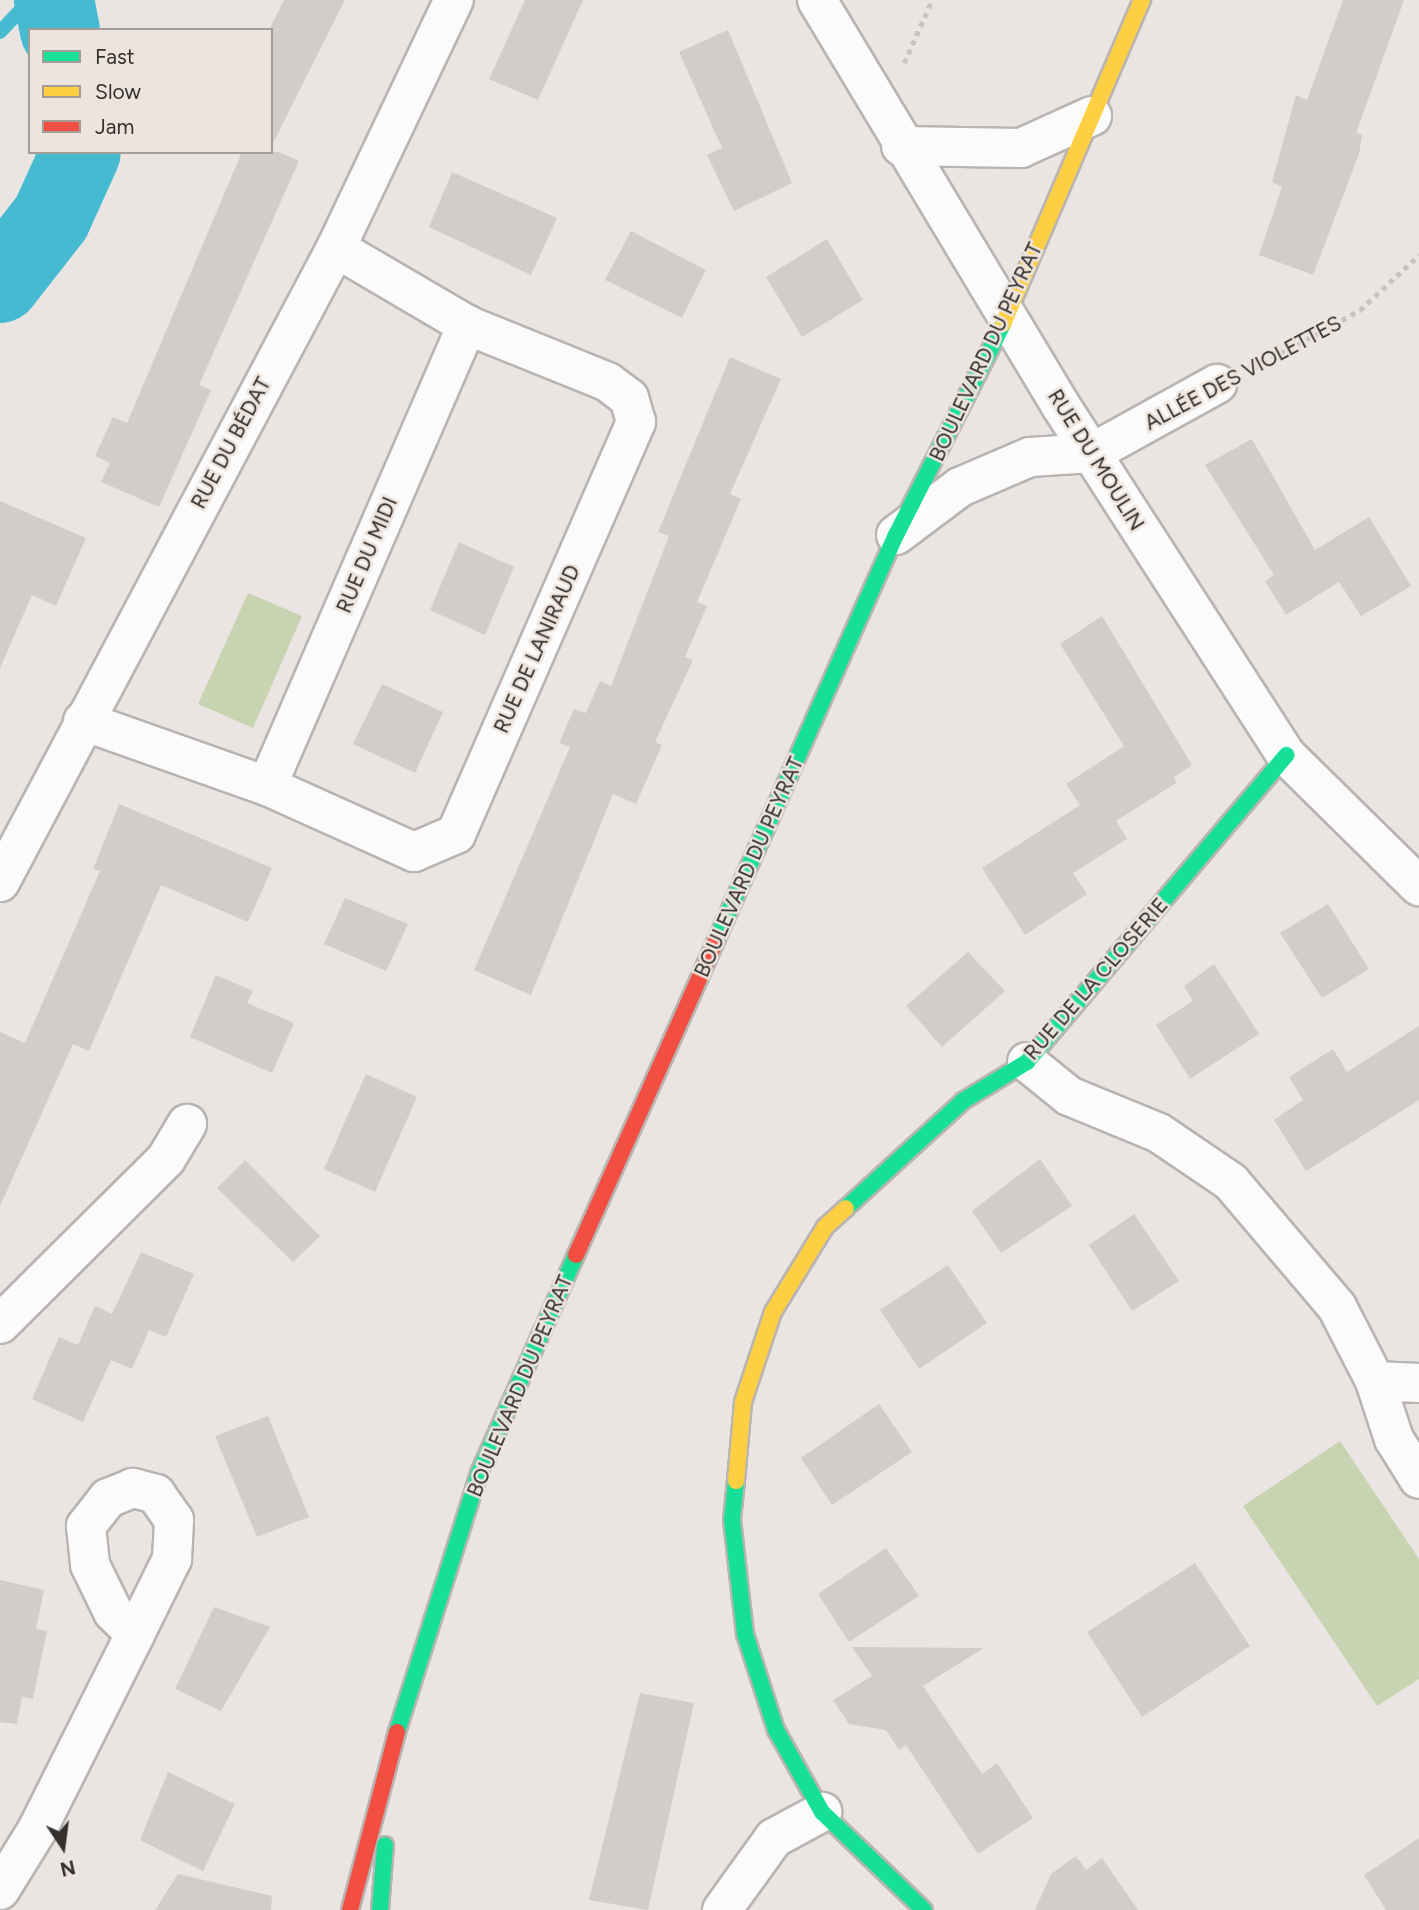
<!DOCTYPE html>
<meta charset="utf-8">
<style>
body{margin:0}
#map{position:relative;width:1419px;height:1910px;overflow:hidden;background:#eae5e2;font-family:Figtree,sans-serif}
div>[style]{position:absolute}
.green>*{inset:0;background:#c8d3b2}
.stream>*{height:14px;margin:-7px;padding:0 7px;transform-origin:7px;border-radius:7px;background:#46bad0}
.river>*{height:80px;margin:-40px;padding:0 40px;transform-origin:40px;border-radius:40px;background:#46bad0}
.building>*{inset:0;background:#d1cdcb}
.path>*{height:4.5px;margin-top:-2.25px;transform-origin:0;background:repeating-linear-gradient(90deg,#c6c4c3 0 5px,transparent 0 10px)}
.roads{filter:drop-shadow(2px 0 #b8b4b2) drop-shadow(-2px 0 #b8b4b2) drop-shadow(0 2px #b8b4b2) drop-shadow(0 -2px #b8b4b2)}
.street>*{height:38px;margin:-19px;padding:0 19px;transform-origin:19px;border-radius:19px;background:#fcfbfb}
.fast>*{height:16px;margin:-8px;padding:0 8px;transform-origin:8px;border-radius:8px;background:#16e098}
.slow>*{height:16px;margin:-8px;padding:0 8px;transform-origin:8px;border-radius:8px;background:#ffcf43}
.jam>*{height:16px;margin:-8px;padding:0 8px;transform-origin:8px;border-radius:8px;background:#f24e42}
span{translate:-50% -50%;white-space:nowrap;text-align:center;line-height:1.15;-webkit-text-stroke:5px #eee4de;paint-order:stroke}
.street-label{font-size:21px;color:#33302d}
.legend{position:absolute;left:28px;top:28px;width:245px;height:126px;box-sizing:border-box;background:#eee4de;border:2px solid #a39c97;margin:0;padding:9px 12px;list-style:none;font-size:21px;color:#33302d}
.legend li{display:flex;align-items:center;gap:14px;height:35px}
.legend b{width:35px;border:2px solid #a39c97}
.north{position:absolute;left:28px;top:1812px;width:70px;height:70px;-webkit-text-stroke:5px #eee4de;paint-order:stroke;rotate:167deg;font-size:19px;font-weight:700;line-height:28px;text-align:center;color:#33302d}
.north::after{content:'';display:block;margin:auto;width:24px;height:32px;background:#33302d;clip-path:polygon(50% 0,100% 100%,50% 72%,0 100%)}
</style>
<div id="map">
<div class="green">
<i style="clip-path:polygon(248px 593px,302px 616px,253px 728px,198px 704px)"></i>
<i style="clip-path:polygon(1340px 1441px,1419px 1559px,1419px 1679px,1377px 1706px,1243px 1506px)"></i>
</div>
<div class="stream">
<i style="left:0;top:32px;width:44px;rotate:-46.8deg"></i>
</div>
<div class="river">
<i style="left:54px;top:0;width:31px;rotate:79deg"></i>
<i style="left:0;top:283px;width:83px;rotate:-51.9deg"></i>
<i style="left:51px;top:218px;width:72px;rotate:-65.6deg"></i>
</div>
<div class="building">
<i style="clip-path:polygon(284px 0,345px 0,271px 147px,271px 26px)"></i>
<i style="clip-path:polygon(525px 0,583px 0,538px 100px,489px 79px)"></i>
<i style="clip-path:polygon(1343px 0,1404px 0,1356px 133px,1362px 135px,1359px 154px,1313px 275px,1259px 255px,1282px 187px,1272px 182px,1296px 95px,1307px 100px)"></i>
<i style="clip-path:polygon(728px 30px,792px 183px,734px 211px,707px 155px,722px 148px,679px 52px)"></i>
<i style="clip-path:polygon(242px 152px,279px 152px,299px 161px,199px 385px,211px 390px,159px 507px,101px 482px,110px 463px,95px 456px,113px 417px,127px 423px)"></i>
<i style="clip-path:polygon(452px 172px,557px 218px,531px 275px,429px 227px)"></i>
<i style="clip-path:polygon(631px 231px,706px 270px,682px 318px,605px 280px)"></i>
<i style="clip-path:polygon(827px 239px,863px 300px,802px 337px,766px 277px)"></i>
<i style="clip-path:polygon(730px 357px,781px 379px,730px 494px,741px 499px,697px 602px,707px 606px,685px 657px,693px 660px,655px 742px,662px 745px,636px 804px,613px 794px,531px 995px,474px 970px,570px 747px,559px 743px,574px 709px,586px 713px,600px 681px,611px 686px,669px 536px,658px 532px)"></i>
<i style="clip-path:polygon(1252px 439px,1315px 550px,1369px 517px,1411px 586px,1361px 616px,1339px 582px,1286px 615px,1265px 581px,1274px 575px,1205px 465px)"></i>
<i style="clip-path:polygon(0 501px,86px 538px,56px 606px,32px 595px,0 668px)"></i>
<i style="clip-path:polygon(459px 542px,514px 567px,485px 635px,430px 610px)"></i>
<i style="clip-path:polygon(1102px 616px,1192px 765px,1174px 777px,1176px 783px,1116px 821px,1127px 839px,1073px 873px,1087px 894px,1025px 935px,982px 868px,1080px 805px,1066px 784px,1124px 746px,1060px 644px)"></i>
<i style="clip-path:polygon(382px 684px,443px 712px,415px 773px,353px 744px)"></i>
<i style="clip-path:polygon(119px 804px,272px 868px,248px 922px,161px 885px,89px 1051px,73px 1044px,0 1206px,0 1032px,25px 1043px,100px 871px,93px 869px)"></i>
<i style="clip-path:polygon(345px 898px,408px 924px,386px 971px,324px 944px)"></i>
<i style="clip-path:polygon(1328px 904px,1369px 969px,1322px 998px,1280px 933px)"></i>
<i style="clip-path:polygon(968px 952px,1005px 991px,942px 1047px,906px 1006px)"></i>
<i style="clip-path:polygon(1214px 964px,1259px 1034px,1190px 1079px,1156px 1025px,1193px 1001px,1184px 986px)"></i>
<i style="clip-path:polygon(216px 975px,253px 991px,247px 1003px,294px 1023px,272px 1073px,190px 1037px)"></i>
<i style="clip-path:polygon(1419px 1026px,1419px 1100px,1306px 1171px,1274px 1120px,1303px 1100px,1289px 1077px,1333px 1049px,1347px 1072px)"></i>
<i style="clip-path:polygon(366px 1074px,417px 1097px,375px 1192px,324px 1169px)"></i>
<i style="clip-path:polygon(1040px 1159px,1072px 1206px,1001px 1253px,972px 1211px)"></i>
<i style="clip-path:polygon(245px 1160px,320px 1236px,293px 1262px,217px 1188px)"></i>
<i style="clip-path:polygon(1134px 1214px,1179px 1281px,1132px 1311px,1089px 1245px)"></i>
<i style="clip-path:polygon(141px 1252px,194px 1274px,166px 1337px,149px 1330px,132px 1369px,111px 1360px,83px 1422px,32px 1399px,59px 1337px,78px 1345px,95px 1306px,112px 1314px)"></i>
<i style="clip-path:polygon(948px 1265px,987px 1323px,919px 1369px,880px 1310px)"></i>
<i style="clip-path:polygon(879px 1404px,912px 1452px,832px 1505px,801px 1458px)"></i>
<i style="clip-path:polygon(268px 1416px,309px 1517px,257px 1537px,215px 1436px)"></i>
<i style="clip-path:polygon(886px 1548px,919px 1596px,849px 1642px,818px 1594px)"></i>
<i style="clip-path:polygon(1195px 1563px,1250px 1646px,1142px 1717px,1087px 1632px)"></i>
<i style="clip-path:polygon(0 1580px,44px 1590px,36px 1629px,47px 1631px,37px 1679px,33px 1699px,22px 1697px,17px 1724px,0 1722px)"></i>
<i style="clip-path:polygon(214px 1607px,270px 1627px,221px 1711px,175px 1689px)"></i>
<i style="clip-path:polygon(852px 1647px,984px 1648px,923px 1686px,982px 1774px,997px 1763px,1033px 1818px,978px 1854px,906px 1745px,899px 1750px,886px 1730px,849px 1724px,833px 1700px,872px 1676px)"></i>
<i style="clip-path:polygon(640px 1693px,694px 1703px,648px 1910px,589px 1900px)"></i>
<i style="clip-path:polygon(168px 1772px,235px 1804px,203px 1871px,140px 1840px)"></i>
<i style="clip-path:polygon(1419px 1838px,1419px 1910px,1386px 1910px,1364px 1875px)"></i>
<i style="clip-path:polygon(1076px 1856px,1086px 1870px,1102px 1858px,1138px 1910px,1035px 1910px,1051px 1874px)"></i>
<i style="clip-path:polygon(178px 1874px,272px 1896px,271px 1910px,155px 1910px)"></i>
</div>
<div class="path">
<i style="left:904px;top:63px;width:69px;rotate:-66deg"></i>
<i style="left:1254px;top:368px;width:121px;rotate:-28.7deg"></i>
<i style="left:1360px;top:310px;width:81px;rotate:-43deg"></i>
</div>
<div class="roads">
<div class="street">
<i style="left:817px;top:0;width:474px;rotate:59deg"></i>
<i style="left:1061px;top:406px;width:415px;rotate:57.2deg"></i>
<i style="left:1286px;top:755px;width:187px;rotate:44.6deg"></i>
<i style="left:901px;top:146px;width:120px;rotate:1deg"></i>
<i style="left:1021px;top:148px;width:78px;rotate:-24.3deg"></i>
<i style="left:896px;top:535px;width:80px;rotate:-36.9deg"></i>
<i style="left:960px;top:487px;width:76px;rotate:-23.2deg"></i>
<i style="left:1030px;top:457px;width:62px;rotate:-3.7deg"></i>
<i style="left:1092px;top:453px;width:143px;rotate:-28.9deg"></i>
<i style="left:83px;top:721px;width:195px;rotate:19.5deg"></i>
<i style="left:267px;top:786px;width:161px;rotate:24.2deg"></i>
<i style="left:414px;top:852px;width:46px;rotate:-23.2deg"></i>
<i style="left:456px;top:834px;width:450px;rotate:-66.4deg"></i>
<i style="left:636px;top:422px;width:25px;rotate:-106deg"></i>
<i style="left:629px;top:398px;width:26px;rotate:-143deg"></i>
<i style="left:608px;top:382px;width:152px;rotate:-158deg"></i>
<i style="left:467px;top:325px;width:152px;rotate:-149.6deg"></i>
<i style="left:267px;top:786px;width:503px;rotate:-66.55deg"></i>
<i style="left:0;top:882px;width:718px;rotate:-62.08deg"></i>
<i style="left:336px;top:248px;width:275px;rotate:-64.6deg"></i>
<i style="left:1027px;top:1062px;width:54px;rotate:39deg"></i>
<i style="left:1069px;top:1096px;width:97px;rotate:22.3deg"></i>
<i style="left:1159px;top:1133px;width:87px;rotate:34.2deg"></i>
<i style="left:1231px;top:1182px;width:164px;rotate:49.7deg"></i>
<i style="left:1337px;top:1307px;width:83px;rotate:62.8deg"></i>
<i style="left:1375px;top:1381px;width:61px;rotate:71.9deg"></i>
<i style="left:1394px;top:1439px;width:47px;rotate:58deg"></i>
<i style="left:0;top:1324px;width:234px;rotate:-44.8deg"></i>
<i style="left:166px;top:1159px;width:41px;rotate:-59deg"></i>
<i style="left:1375px;top:1381px;width:44px;rotate:2.6deg"></i>
<i style="left:0;top:1890px;width:70px;rotate:-58.3deg"></i>
<i style="left:37px;top:1830px;width:219px;rotate:-63.4deg"></i>
<i style="left:135px;top:1634px;width:84px;rotate:-63.7deg"></i>
<i style="left:172px;top:1559px;width:39px;rotate:-87deg"></i>
<i style="left:174px;top:1520px;width:32px;rotate:-125deg"></i>
<i style="left:156px;top:1494px;width:24px;rotate:-165deg"></i>
<i style="left:133px;top:1488px;width:27px;rotate:158deg"></i>
<i style="left:108px;top:1498px;width:36px;rotate:128deg"></i>
<i style="left:86px;top:1526px;width:39px;rotate:84deg"></i>
<i style="left:90px;top:1565px;width:52px;rotate:63.9deg"></i>
<i style="left:113px;top:1612px;width:31px;rotate:45deg"></i>
<i style="left:722px;top:1910px;width:89px;rotate:-54.2deg"></i>
<i style="left:774px;top:1838px;width:55px;rotate:-28.4deg"></i>
</div>
<div class="fast">
<i style="left:715px;top:943px;width:446px;rotate:-66.1deg"></i>
<i style="left:896px;top:535px;width:237px;rotate:-63.1deg"></i>
<i style="left:846px;top:1208px;width:159px;rotate:-42.4deg"></i>
<i style="left:963px;top:1101px;width:75px;rotate:-31.4deg"></i>
<i style="left:1027px;top:1062px;width:402px;rotate:-49.8deg"></i>
<i style="left:736px;top:1481px;width:39px;rotate:96deg"></i>
<i style="left:732px;top:1520px;width:115px;rotate:83.5deg"></i>
<i style="left:745px;top:1634px;width:101px;rotate:72.1deg"></i>
<i style="left:776px;top:1730px;width:94px;rotate:60.7deg"></i>
<i style="left:822px;top:1812px;width:141px;rotate:43.9deg"></i>
<i style="left:397px;top:1732px;width:272px;rotate:-72.4deg"></i>
<i style="left:479px;top:1473px;width:239px;rotate:-66deg"></i>
<i style="left:380px;top:1910px;width:65px;rotate:-85.6deg"></i>
</div>
<div class="slow">
<i style="left:1003px;top:324px;width:353px;rotate:-66.8deg"></i>
<i style="left:736px;top:1481px;width:79px;rotate:-84.9deg"></i>
<i style="left:743px;top:1402px;width:95px;rotate:-71.6deg"></i>
<i style="left:773px;top:1312px;width:100px;rotate:-58.5deg"></i>
<i style="left:825px;top:1227px;width:28px;rotate:-42deg"></i>
</div>
<div class="jam">
<i style="left:576px;top:1255px;width:342px;rotate:-66deg"></i>
<i style="left:350px;top:1910px;width:184px;rotate:-75.2deg"></i>
</div>
</div>
<div class="street-label">
<span style="left:986px;top:352px;rotate:-65deg">BOULEVARD DU PEYRAT</span>
<span style="left:1243px;top:373px;rotate:-28deg">ALLÉE DES VIOLETTES</span>
<span style="left:231px;top:443px;rotate:-62deg">RUE DU BÉDAT</span>
<span style="left:1096px;top:460px;rotate:58deg">RUE DU MOULIN</span>
<span style="left:367px;top:555px;rotate:-67deg">RUE DU MIDI</span>
<span style="left:537px;top:649px;rotate:-66deg">RUE DE LANIRAUD</span>
<span style="left:749px;top:867px;rotate:-66deg">BOULEVARD DU PEYRAT</span>
<span style="left:1096px;top:979px;rotate:-49deg">RUE DE LA CLOSERIE</span>
<span style="left:520px;top:1386px;rotate:-67deg">BOULEVARD DU PEYRAT</span>
</div>
<ul class="legend">
<li><b style="height:9px;background:#16e098"></b>Fast</li>
<li><b style="height:9px;background:#ffcf43"></b>Slow</li>
<li><b style="height:9px;background:#f24e42"></b>Jam</li>
</ul>
<div class="north">N</div>
</div>
